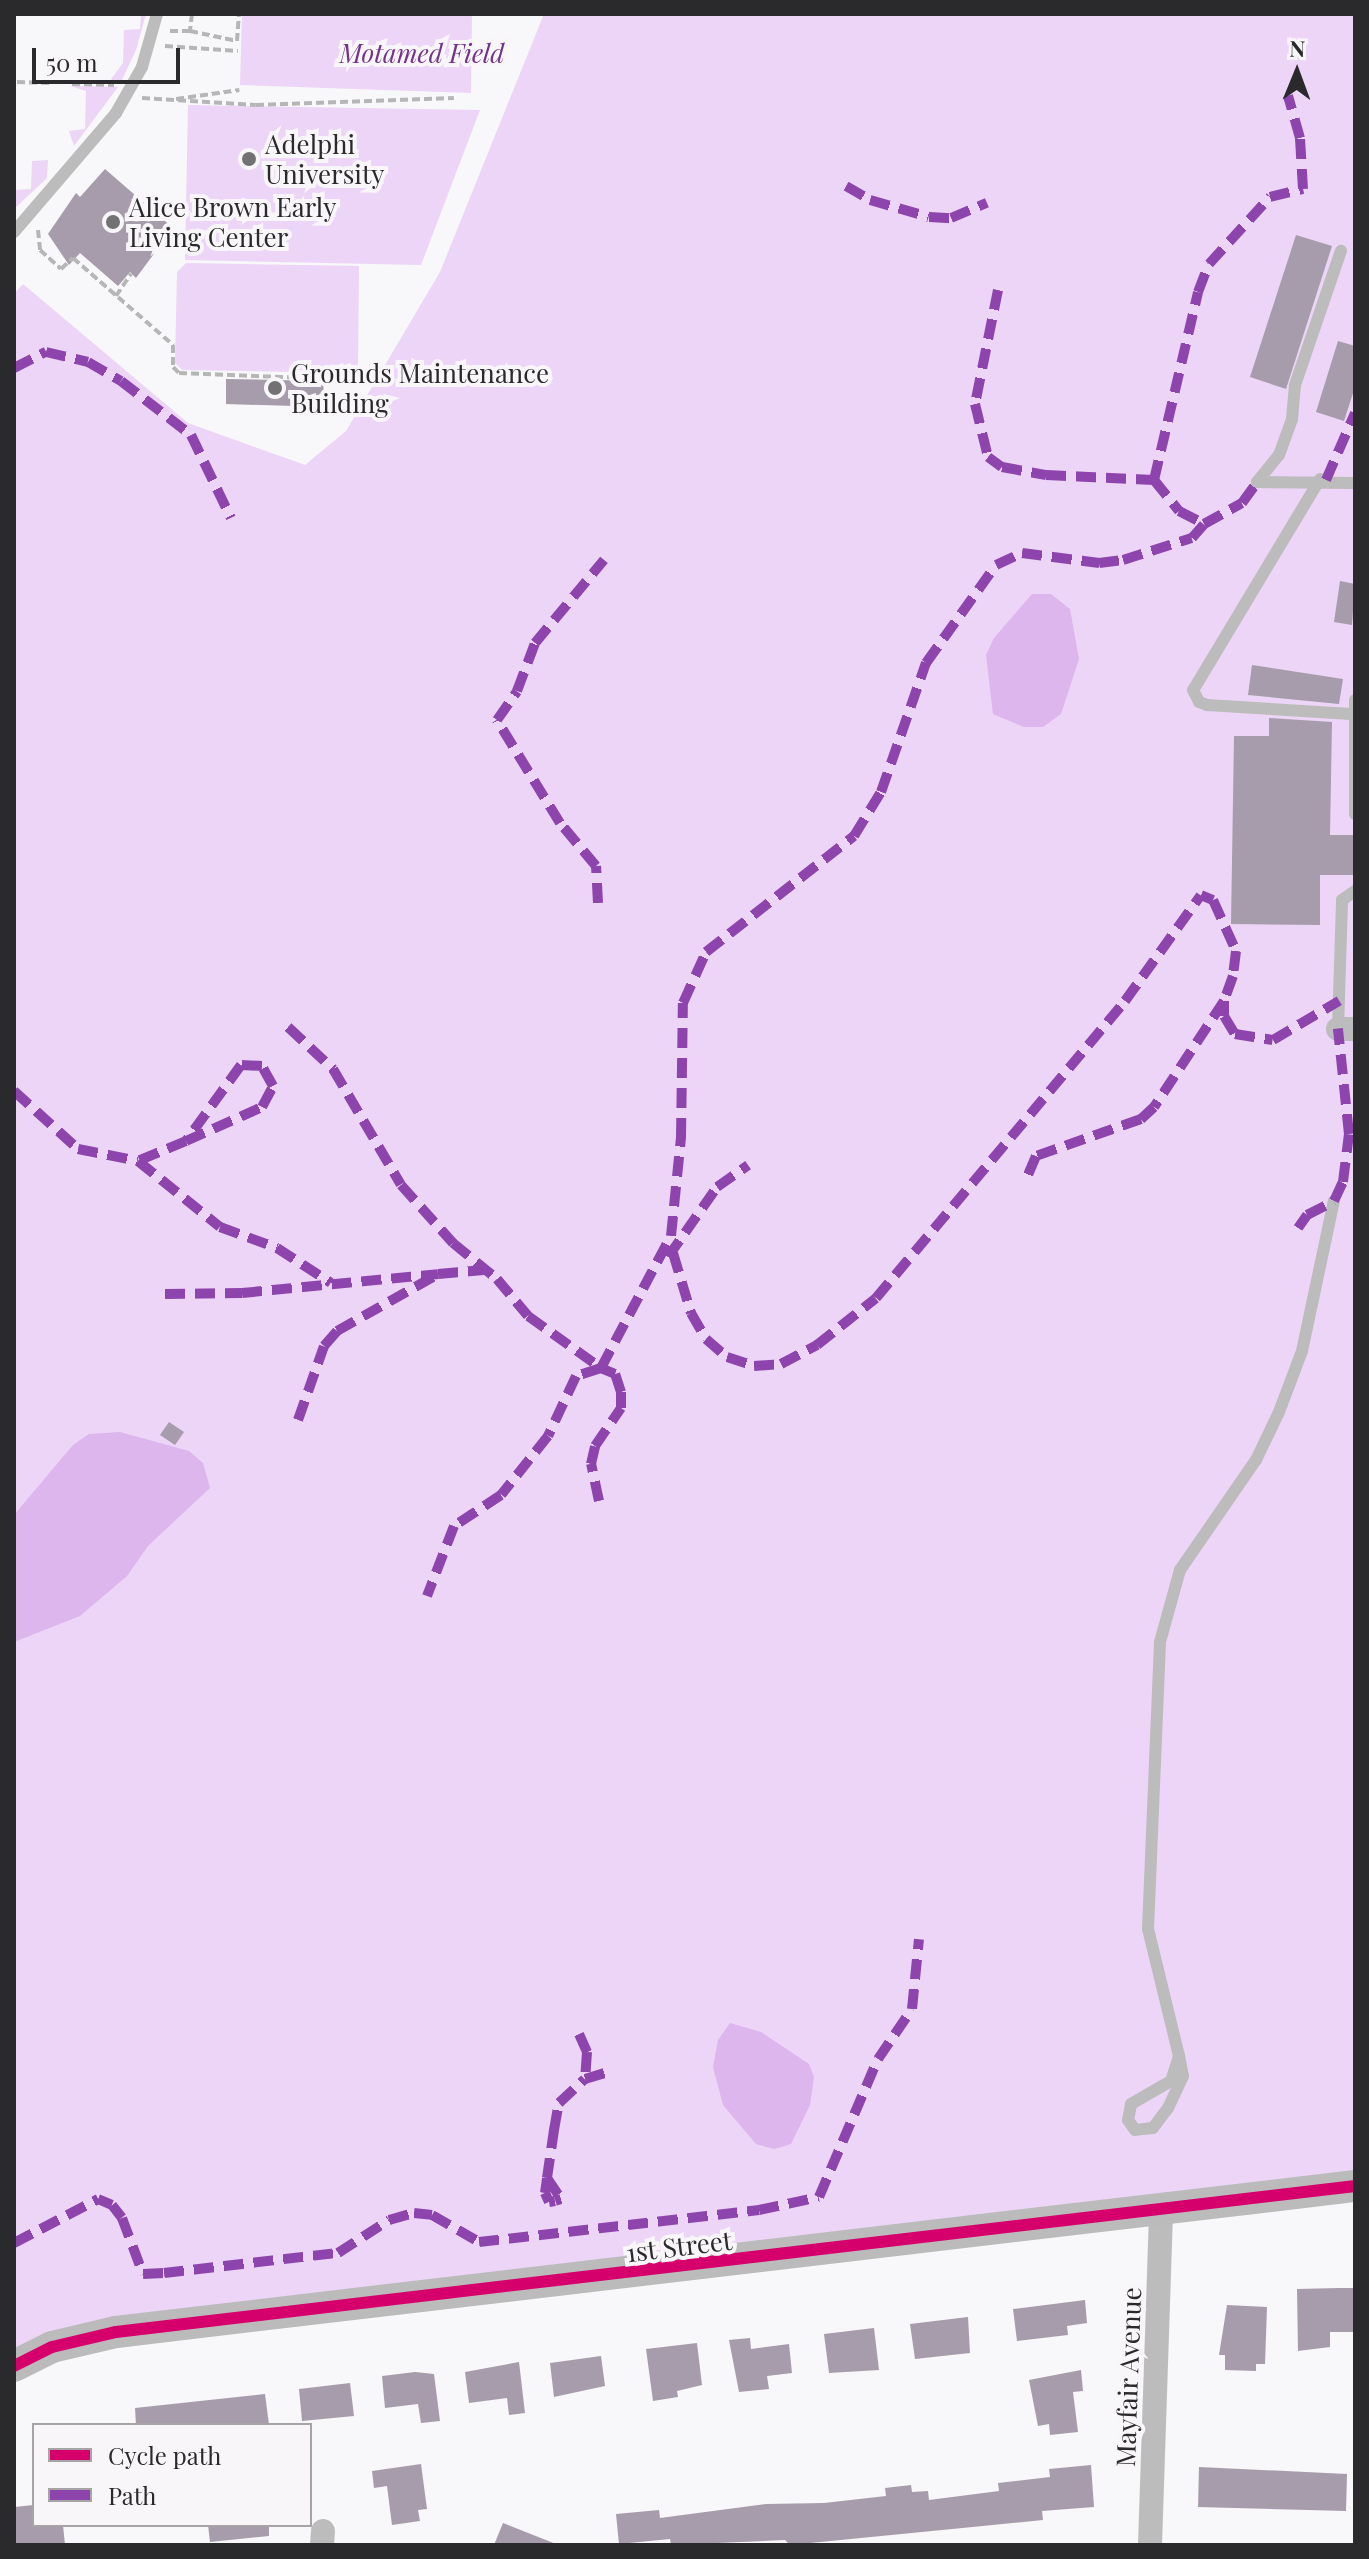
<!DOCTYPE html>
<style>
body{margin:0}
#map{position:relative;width:1369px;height:2559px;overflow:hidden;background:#f8f7f9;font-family:"Playfair Display",serif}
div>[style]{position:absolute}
.green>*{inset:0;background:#ecd5f6}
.water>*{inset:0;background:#dcb6ec}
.building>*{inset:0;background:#a79cab}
.path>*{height:4px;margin-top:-2px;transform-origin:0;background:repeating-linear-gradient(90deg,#b7b6b7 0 8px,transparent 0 12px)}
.lane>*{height:12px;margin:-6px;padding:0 6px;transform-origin:6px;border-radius:6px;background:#bcbcbc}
.street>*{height:24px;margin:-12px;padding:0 12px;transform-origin:12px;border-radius:12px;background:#bcbcbc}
.secondary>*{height:32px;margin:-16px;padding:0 16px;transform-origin:16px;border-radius:16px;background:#bbb}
.quiet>*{height:10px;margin-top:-5px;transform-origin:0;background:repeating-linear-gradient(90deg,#8e44ad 0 20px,transparent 0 30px)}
.cycleway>*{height:12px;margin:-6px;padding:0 6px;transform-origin:6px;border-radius:6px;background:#d6006c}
.dots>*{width:22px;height:22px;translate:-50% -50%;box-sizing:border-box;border:4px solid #f9f6fa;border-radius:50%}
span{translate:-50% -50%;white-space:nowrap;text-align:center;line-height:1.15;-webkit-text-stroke:8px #f9f6fa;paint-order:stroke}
.park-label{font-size:26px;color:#73328b;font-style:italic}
.poi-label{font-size:26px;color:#2a292b}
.left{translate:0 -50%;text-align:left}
.street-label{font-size:26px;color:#2a292b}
.frame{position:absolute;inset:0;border:16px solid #2a292b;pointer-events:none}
.legend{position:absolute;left:32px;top:2423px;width:280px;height:104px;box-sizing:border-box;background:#f9f6fa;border:2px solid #a6a4a7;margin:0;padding:10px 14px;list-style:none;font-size:24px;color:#2a292b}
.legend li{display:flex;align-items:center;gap:16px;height:40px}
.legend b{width:40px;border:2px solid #a6a4a7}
.north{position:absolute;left:1257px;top:32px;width:80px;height:80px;-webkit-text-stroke:6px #f9f6fa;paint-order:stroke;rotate:1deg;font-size:22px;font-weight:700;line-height:32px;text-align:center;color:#2a292b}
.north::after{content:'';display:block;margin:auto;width:28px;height:36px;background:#2a292b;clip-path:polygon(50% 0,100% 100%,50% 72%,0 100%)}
.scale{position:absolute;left:32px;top:48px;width:148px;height:36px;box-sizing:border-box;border:4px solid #2a292b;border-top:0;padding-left:10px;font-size:24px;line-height:28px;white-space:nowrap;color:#2a292b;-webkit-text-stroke:6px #f9f6fa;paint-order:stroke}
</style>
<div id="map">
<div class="green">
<i style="clip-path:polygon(141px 14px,146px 14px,136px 50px,121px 82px,114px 82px,111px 79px,123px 63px,124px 30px,140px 29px)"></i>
<i style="clip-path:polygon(242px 14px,472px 14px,471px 93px,240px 85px)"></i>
<i style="clip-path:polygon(544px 14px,1355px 14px,1355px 2187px,14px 2355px,14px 294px,23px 284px,188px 423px,305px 465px,346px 431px,440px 272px)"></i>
<i style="clip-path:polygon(70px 86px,118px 87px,74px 146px,69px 131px,85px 129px,86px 91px)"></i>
<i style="clip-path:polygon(188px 105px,480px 110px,421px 265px,185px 260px)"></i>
<i style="clip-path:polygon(48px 160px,47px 178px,16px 207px,15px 190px,31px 189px,32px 161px)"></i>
<i style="clip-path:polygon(186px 263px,359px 266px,358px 367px,353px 373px,182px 370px,175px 363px,177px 272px)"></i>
</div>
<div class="water">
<i style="clip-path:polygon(1032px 594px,1051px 594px,1070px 609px,1079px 659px,1061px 714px,1043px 727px,1024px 727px,993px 714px,986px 655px,994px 638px)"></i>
<i style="clip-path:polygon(120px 1432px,189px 1451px,203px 1463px,210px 1488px,148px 1546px,127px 1576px,80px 1616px,14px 1642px,14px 1515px,73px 1445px,89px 1434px)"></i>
<i style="clip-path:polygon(730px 2023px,761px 2032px,809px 2064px,814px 2077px,810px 2105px,791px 2144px,774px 2149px,756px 2144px,723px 2105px,713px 2067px,718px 2040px)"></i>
</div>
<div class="building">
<i style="clip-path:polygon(105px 169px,173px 228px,136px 278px,130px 272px,118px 286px,80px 253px,69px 265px,48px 234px,76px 193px,80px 197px)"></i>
<i style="clip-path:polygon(1296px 235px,1332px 246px,1286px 389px,1250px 377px)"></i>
<i style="clip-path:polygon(1338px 341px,1355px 346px,1355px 387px,1344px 421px,1316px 412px)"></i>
<i style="clip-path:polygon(226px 379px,323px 381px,325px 407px,226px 404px)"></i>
<i style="clip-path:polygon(1340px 581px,1355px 584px,1352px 625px,1334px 622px)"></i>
<i style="clip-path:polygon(1252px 665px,1343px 679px,1339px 704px,1248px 695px)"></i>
<i style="clip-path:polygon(1269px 718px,1332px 722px,1330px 835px,1355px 835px,1355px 875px,1320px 875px,1320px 925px,1231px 924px,1234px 736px,1269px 736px)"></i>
<i style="clip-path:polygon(169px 1422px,184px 1432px,175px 1445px,160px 1435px)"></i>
<i style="clip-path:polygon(1339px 2288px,1355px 2288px,1355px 2332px,1330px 2332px,1330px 2347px,1298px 2351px,1297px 2289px)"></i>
<i style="clip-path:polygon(1085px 2300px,1087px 2323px,1067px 2326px,1068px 2335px,1017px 2341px,1013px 2309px)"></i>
<i style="clip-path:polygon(1227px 2305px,1267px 2307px,1265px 2364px,1256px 2364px,1256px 2371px,1225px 2370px,1225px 2355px,1219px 2355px)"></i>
<i style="clip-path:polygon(968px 2317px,970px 2353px,915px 2359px,910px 2324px)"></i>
<i style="clip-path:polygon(874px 2328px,879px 2370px,829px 2373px,824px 2334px)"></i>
<i style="clip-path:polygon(750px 2338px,751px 2349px,789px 2344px,792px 2373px,767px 2376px,769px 2389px,739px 2392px,729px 2340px)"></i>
<i style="clip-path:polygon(697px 2343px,702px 2385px,677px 2391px,678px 2397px,653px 2401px,646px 2349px)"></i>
<i style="clip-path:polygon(601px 2356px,605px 2386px,554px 2397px,550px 2363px)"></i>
<i style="clip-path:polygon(519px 2362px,525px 2413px,509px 2415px,507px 2398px,469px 2403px,465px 2372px)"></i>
<i style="clip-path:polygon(1081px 2370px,1083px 2391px,1073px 2392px,1078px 2432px,1050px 2435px,1049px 2424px,1038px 2426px,1029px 2380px)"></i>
<i style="clip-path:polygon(415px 2372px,434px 2374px,440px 2421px,421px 2423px,418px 2404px,385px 2408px,382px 2376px)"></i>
<i style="clip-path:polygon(350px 2383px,354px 2416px,302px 2421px,299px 2389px)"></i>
<i style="clip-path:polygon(265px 2394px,269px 2425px,136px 2425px,135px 2408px)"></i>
<i style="clip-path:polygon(421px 2464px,427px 2509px,418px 2510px,420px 2521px,392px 2525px,387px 2486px,374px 2488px,372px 2471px)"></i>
<i style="clip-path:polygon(1091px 2465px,1094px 2507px,1042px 2511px,1043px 2520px,790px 2545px,785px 2540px,671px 2545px,670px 2539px,619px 2544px,616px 2514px,659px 2510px,660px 2518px,766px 2504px,824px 2503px,886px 2496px,885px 2488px,911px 2485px,912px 2492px,928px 2491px,929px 2500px,999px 2491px,998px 2483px,1050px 2477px,1049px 2469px)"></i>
<i style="clip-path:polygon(1199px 2467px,1347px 2474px,1346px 2511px,1198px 2507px)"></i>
<i style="clip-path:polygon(34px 2505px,34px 2525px,63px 2525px,65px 2545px,14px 2545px,14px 2507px)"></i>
<i style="clip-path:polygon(503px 2523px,556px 2544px,556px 2545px,494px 2545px)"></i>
<i style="clip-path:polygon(208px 2525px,269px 2525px,269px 2536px,210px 2542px)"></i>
</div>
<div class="path">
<i style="left:192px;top:14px;width:17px;rotate:97deg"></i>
<i style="left:190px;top:31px;width:48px;rotate:12deg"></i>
<i style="left:237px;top:41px;width:27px;rotate:-86deg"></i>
<i style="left:170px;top:31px;width:20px"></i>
<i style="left:165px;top:46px;width:73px;rotate:3.9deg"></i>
<i style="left:17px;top:82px;width:32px;rotate:2deg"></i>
<i style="left:72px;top:84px;width:42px;rotate:1.4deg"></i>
<i style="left:142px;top:98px;width:114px;rotate:3.5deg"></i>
<i style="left:256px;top:105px;width:198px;rotate:-2deg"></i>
<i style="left:176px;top:99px;width:64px;rotate:-8.1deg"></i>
<i style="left:38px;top:230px;width:20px;rotate:84deg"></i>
<i style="left:40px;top:250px;width:28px;rotate:42deg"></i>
<i style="left:61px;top:269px;width:16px;rotate:-43deg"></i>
<i style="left:73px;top:258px;width:133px;rotate:41deg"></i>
<i style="left:173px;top:345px;width:22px;rotate:90deg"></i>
<i style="left:173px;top:367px;width:8px;rotate:45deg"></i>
<i style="left:179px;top:373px;width:185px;rotate:2.2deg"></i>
<i style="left:116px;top:296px;width:27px;rotate:-56deg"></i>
</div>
<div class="lane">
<i style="left:14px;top:232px;width:157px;rotate:-49.4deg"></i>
<i style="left:116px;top:113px;width:53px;rotate:-60.5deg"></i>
<i style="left:142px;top:67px;width:55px;rotate:-74.2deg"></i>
<i style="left:1320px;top:479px;width:246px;rotate:121deg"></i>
<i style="left:1193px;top:690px;width:13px;rotate:63deg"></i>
<i style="left:1199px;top:702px;width:9px;rotate:21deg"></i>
<i style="left:1207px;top:705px;width:144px;rotate:3.6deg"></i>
<i style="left:1257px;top:482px;width:35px;rotate:-51deg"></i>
<i style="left:1279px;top:455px;width:38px;rotate:-70deg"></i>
<i style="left:1292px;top:419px;width:34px;rotate:-85deg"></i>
<i style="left:1295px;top:385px;width:142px;rotate:-71.1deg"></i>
<i style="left:1257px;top:482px;width:98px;rotate:0.6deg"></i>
<i style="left:1355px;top:700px;width:114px;rotate:90deg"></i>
<i style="left:1338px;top:1029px;width:129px;rotate:-88.2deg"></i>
<i style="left:1342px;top:900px;width:16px;rotate:-35deg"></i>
<i style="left:1179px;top:2056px;width:20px;rotate:79deg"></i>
<i style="left:1183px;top:2076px;width:35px;rotate:115deg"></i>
<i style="left:1168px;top:2108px;width:25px;rotate:127deg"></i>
<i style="left:1153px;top:2128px;width:18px;rotate:174deg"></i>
<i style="left:1135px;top:2130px;width:12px;rotate:-125deg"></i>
<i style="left:1128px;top:2120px;width:16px;rotate:-79deg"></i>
<i style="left:1131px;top:2104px;width:46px;rotate:-29.9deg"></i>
<i style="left:1171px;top:2081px;width:26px;rotate:-72deg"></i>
<i style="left:1179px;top:2056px;width:131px;rotate:-103.7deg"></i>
<i style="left:1148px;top:1929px;width:287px;rotate:-87.6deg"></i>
<i style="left:1160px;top:1642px;width:75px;rotate:-74.5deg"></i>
<i style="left:1180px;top:1570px;width:134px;rotate:-55.4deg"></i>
<i style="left:1256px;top:1460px;width:53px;rotate:-64.4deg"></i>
<i style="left:1279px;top:1412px;width:65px;rotate:-69.3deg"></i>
<i style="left:1302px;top:1351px;width:153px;rotate:-78deg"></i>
</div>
<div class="street">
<i style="left:1338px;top:1029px;width:17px"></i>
<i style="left:322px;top:2545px;width:14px;rotate:-86deg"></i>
<i style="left:1150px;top:2545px;width:335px;rotate:-88.1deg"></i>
</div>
<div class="secondary">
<i style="left:14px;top:2366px;width:42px;rotate:-26.6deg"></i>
<i style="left:52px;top:2347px;width:66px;rotate:-13.2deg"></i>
<i style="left:116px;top:2332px;width:1248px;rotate:-6.72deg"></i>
</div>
<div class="quiet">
<i style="left:846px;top:186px;width:28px;rotate:30deg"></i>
<i style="left:870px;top:200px;width:61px;rotate:16.1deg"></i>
<i style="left:929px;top:217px;width:22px;rotate:3deg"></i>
<i style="left:951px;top:218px;width:39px;rotate:-23deg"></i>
<i style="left:998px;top:290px;width:116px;rotate:101.4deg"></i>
<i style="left:975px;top:404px;width:55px;rotate:76.2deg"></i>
<i style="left:988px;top:457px;width:17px;rotate:36deg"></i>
<i style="left:1002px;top:467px;width:45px;rotate:10.3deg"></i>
<i style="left:1046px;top:475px;width:108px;rotate:2.7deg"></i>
<i style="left:1154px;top:480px;width:193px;rotate:-76.8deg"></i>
<i style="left:1198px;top:292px;width:30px;rotate:-69deg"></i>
<i style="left:1209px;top:264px;width:91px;rotate:-47.7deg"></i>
<i style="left:1270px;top:197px;width:34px;rotate:-14deg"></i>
<i style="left:1303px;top:189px;width:51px;rotate:-93.4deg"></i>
<i style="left:1300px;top:138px;width:44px;rotate:-105.9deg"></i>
<i style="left:14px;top:368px;width:36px;rotate:-27deg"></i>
<i style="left:46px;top:352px;width:43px;rotate:13.4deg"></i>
<i style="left:88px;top:362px;width:38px;rotate:30deg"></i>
<i style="left:121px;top:381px;width:88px;rotate:37.6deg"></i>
<i style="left:191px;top:435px;width:92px;rotate:64.3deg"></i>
<i style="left:1154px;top:480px;width:40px;rotate:51deg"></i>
<i style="left:1179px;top:511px;width:28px;rotate:27deg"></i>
<i style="left:1204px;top:524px;width:43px;rotate:-28.9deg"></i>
<i style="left:1242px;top:503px;width:26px;rotate:-54deg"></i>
<i style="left:1326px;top:480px;width:73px;rotate:-66.6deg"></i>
<i style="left:598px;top:903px;width:37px;rotate:-93deg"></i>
<i style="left:596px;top:866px;width:56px;rotate:-129.9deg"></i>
<i style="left:560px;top:823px;width:121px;rotate:-121.5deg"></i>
<i style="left:497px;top:720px;width:35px;rotate:-55deg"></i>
<i style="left:517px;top:691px;width:51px;rotate:-69.4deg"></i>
<i style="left:535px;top:643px;width:108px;rotate:-50.3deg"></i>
<i style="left:1224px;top:1001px;width:15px;rotate:90deg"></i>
<i style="left:1224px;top:1016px;width:21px;rotate:59deg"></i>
<i style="left:1235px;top:1034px;width:38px;rotate:9deg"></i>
<i style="left:1273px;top:1040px;width:77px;rotate:-30.6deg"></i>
<i style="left:288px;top:1027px;width:62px;rotate:43deg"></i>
<i style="left:333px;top:1069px;width:134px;rotate:59.6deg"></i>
<i style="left:401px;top:1185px;width:78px;rotate:48.1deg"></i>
<i style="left:453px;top:1243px;width:57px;rotate:39.3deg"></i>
<i style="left:497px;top:1279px;width:48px;rotate:50deg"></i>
<i style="left:528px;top:1316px;width:90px;rotate:35.5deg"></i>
<i style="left:601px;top:1368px;width:26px;rotate:162deg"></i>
<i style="left:576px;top:1376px;width:66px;rotate:115deg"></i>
<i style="left:548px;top:1436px;width:75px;rotate:128.5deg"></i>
<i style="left:501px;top:1495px;width:56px;rotate:146.6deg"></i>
<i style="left:454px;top:1526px;width:75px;rotate:111.1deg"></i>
<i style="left:14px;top:1091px;width:86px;rotate:42.2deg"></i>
<i style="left:78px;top:1149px;width:61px;rotate:11.3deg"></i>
<i style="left:186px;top:1141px;width:83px;rotate:-24.1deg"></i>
<i style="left:262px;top:1107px;width:24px;rotate:-62deg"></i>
<i style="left:273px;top:1086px;width:23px;rotate:-119deg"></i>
<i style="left:262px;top:1066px;width:21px;rotate:-177deg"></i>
<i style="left:241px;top:1065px;width:94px;rotate:125.9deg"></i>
<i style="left:186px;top:1141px;width:52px;rotate:157.4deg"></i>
<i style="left:138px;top:1161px;width:105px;rotate:38.8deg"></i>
<i style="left:220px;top:1227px;width:61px;rotate:20.2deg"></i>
<i style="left:277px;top:1248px;width:64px;rotate:32.9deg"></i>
<i style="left:1298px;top:1228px;width:16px;rotate:-55deg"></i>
<i style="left:1307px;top:1215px;width:30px;rotate:-27deg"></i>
<i style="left:1334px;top:1201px;width:21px;rotate:-65deg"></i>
<i style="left:1343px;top:1182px;width:48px;rotate:-82.9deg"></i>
<i style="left:1349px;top:1134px;width:106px;rotate:-96deg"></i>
<i style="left:673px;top:1253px;width:63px;rotate:73.3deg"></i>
<i style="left:691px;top:1313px;width:30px;rotate:60deg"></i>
<i style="left:706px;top:1339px;width:28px;rotate:41deg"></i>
<i style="left:727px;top:1357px;width:28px;rotate:18deg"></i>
<i style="left:754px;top:1366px;width:27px;rotate:-4deg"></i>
<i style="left:781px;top:1364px;width:41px;rotate:-27.8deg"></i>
<i style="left:817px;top:1345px;width:75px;rotate:-38.5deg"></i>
<i style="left:876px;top:1298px;width:388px;rotate:-50deg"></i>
<i style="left:1125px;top:1001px;width:130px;rotate:-54.4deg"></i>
<i style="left:1201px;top:895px;width:13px;rotate:23deg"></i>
<i style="left:1213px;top:900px;width:56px;rotate:65.7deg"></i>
<i style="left:1236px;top:951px;width:25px;rotate:97deg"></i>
<i style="left:1233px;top:976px;width:27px;rotate:110deg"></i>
<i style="left:1224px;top:1001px;width:127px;rotate:123.4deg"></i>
<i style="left:1154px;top:1107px;width:18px;rotate:137deg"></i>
<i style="left:1141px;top:1119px;width:111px;rotate:160.6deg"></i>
<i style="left:1036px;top:1156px;width:25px;rotate:113deg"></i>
<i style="left:668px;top:1257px;width:85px;rotate:-55deg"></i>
<i style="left:717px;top:1187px;width:38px;rotate:-35deg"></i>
<i style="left:165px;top:1294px;width:77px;rotate:-0.7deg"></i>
<i style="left:242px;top:1293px;width:197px;rotate:-5.5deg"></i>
<i style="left:298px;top:1420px;width:78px;rotate:-70.6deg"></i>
<i style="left:324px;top:1346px;width:20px;rotate:-49deg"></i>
<i style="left:337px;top:1331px;width:116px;rotate:-29.4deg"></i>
<i style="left:438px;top:1274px;width:46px;rotate:-5deg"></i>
<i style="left:599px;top:1501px;width:38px;rotate:-102deg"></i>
<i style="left:591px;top:1464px;width:18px;rotate:-77deg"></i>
<i style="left:595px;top:1446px;width:46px;rotate:-55.6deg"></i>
<i style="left:621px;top:1408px;width:16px;rotate:-90deg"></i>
<i style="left:621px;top:1392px;width:19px;rotate:-108deg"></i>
<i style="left:615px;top:1374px;width:15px;rotate:-157deg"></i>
<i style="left:601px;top:1368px;width:149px;rotate:-62.1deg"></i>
<i style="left:671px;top:1236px;width:99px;rotate:-84.2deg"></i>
<i style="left:681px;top:1138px;width:135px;rotate:-89.2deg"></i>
<i style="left:683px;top:1003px;width:56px;rotate:-65.7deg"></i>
<i style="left:706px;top:952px;width:188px;rotate:-38.1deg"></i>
<i style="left:854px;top:836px;width:52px;rotate:-58.5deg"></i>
<i style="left:881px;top:792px;width:137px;rotate:-70.8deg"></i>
<i style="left:926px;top:663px;width:120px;rotate:-54.5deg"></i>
<i style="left:996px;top:565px;width:29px;rotate:-25deg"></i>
<i style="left:1022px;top:553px;width:78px;rotate:7.4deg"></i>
<i style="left:1099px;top:563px;width:24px;rotate:-7deg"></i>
<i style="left:1123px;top:560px;width:72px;rotate:-17.7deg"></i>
<i style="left:1192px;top:538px;width:18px;rotate:-49deg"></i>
<i style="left:579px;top:2034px;width:20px;rotate:66deg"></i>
<i style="left:587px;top:2052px;width:27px;rotate:94deg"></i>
<i style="left:547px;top:2178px;width:25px;rotate:56deg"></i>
<i style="left:561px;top:2199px;width:6px;rotate:162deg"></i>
<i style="left:555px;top:2201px;width:6px;rotate:171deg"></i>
<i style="left:549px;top:2202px;width:10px;rotate:-114deg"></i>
<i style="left:545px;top:2193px;width:15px;rotate:-82deg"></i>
<i style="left:547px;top:2178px;width:49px;rotate:-81.7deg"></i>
<i style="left:554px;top:2130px;width:27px;rotate:-80deg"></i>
<i style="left:559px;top:2103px;width:35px;rotate:-43deg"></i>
<i style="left:585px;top:2079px;width:21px;rotate:-17deg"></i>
<i style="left:14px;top:2243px;width:95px;rotate:-27.6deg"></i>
<i style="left:98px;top:2199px;width:15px;rotate:23deg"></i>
<i style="left:112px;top:2205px;width:16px;rotate:52deg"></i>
<i style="left:122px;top:2218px;width:60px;rotate:69.4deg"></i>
<i style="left:143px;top:2274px;width:21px;rotate:-3deg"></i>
<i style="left:164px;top:2273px;width:175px;rotate:-6.6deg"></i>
<i style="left:338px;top:2253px;width:61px;rotate:-32.9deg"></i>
<i style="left:389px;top:2220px;width:26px;rotate:-16deg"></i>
<i style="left:414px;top:2213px;width:18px;rotate:6deg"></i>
<i style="left:432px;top:2215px;width:54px;rotate:29.9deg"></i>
<i style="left:479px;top:2242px;width:282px;rotate:-6.5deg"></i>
<i style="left:759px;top:2210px;width:61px;rotate:-12.2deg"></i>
<i style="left:819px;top:2197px;width:150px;rotate:-66.9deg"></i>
<i style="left:878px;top:2059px;width:60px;rotate:-55.8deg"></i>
<i style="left:912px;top:2009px;width:70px;rotate:-84.3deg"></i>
</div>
<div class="cycleway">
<i style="left:14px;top:2366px;width:42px;rotate:-26.6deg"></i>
<i style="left:52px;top:2347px;width:66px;rotate:-13.2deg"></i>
<i style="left:116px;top:2332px;width:1248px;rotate:-6.72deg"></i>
</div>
<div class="dots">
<i style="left:249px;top:159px;background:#727173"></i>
<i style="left:113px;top:222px;background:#727173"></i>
<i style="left:275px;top:388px;background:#727173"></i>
</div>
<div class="park-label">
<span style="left:422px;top:53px">Motamed Field</span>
</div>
<div class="poi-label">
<span class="left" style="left:265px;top:159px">Adelphi<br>University</span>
<span class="left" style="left:129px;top:222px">Alice Brown Early<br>Living Center</span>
<span class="left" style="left:291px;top:388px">Grounds Maintenance<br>Building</span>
</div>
<div class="street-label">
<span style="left:679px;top:2246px;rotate:-7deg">1st Street</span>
<span style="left:1128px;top:2377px;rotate:-88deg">Mayfair Avenue</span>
</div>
<div class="frame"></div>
<ul class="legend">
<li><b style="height:10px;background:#d6006c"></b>Cycle path</li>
<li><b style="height:10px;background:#8e44ad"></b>Path</li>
</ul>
<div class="north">N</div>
<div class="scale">50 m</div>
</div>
